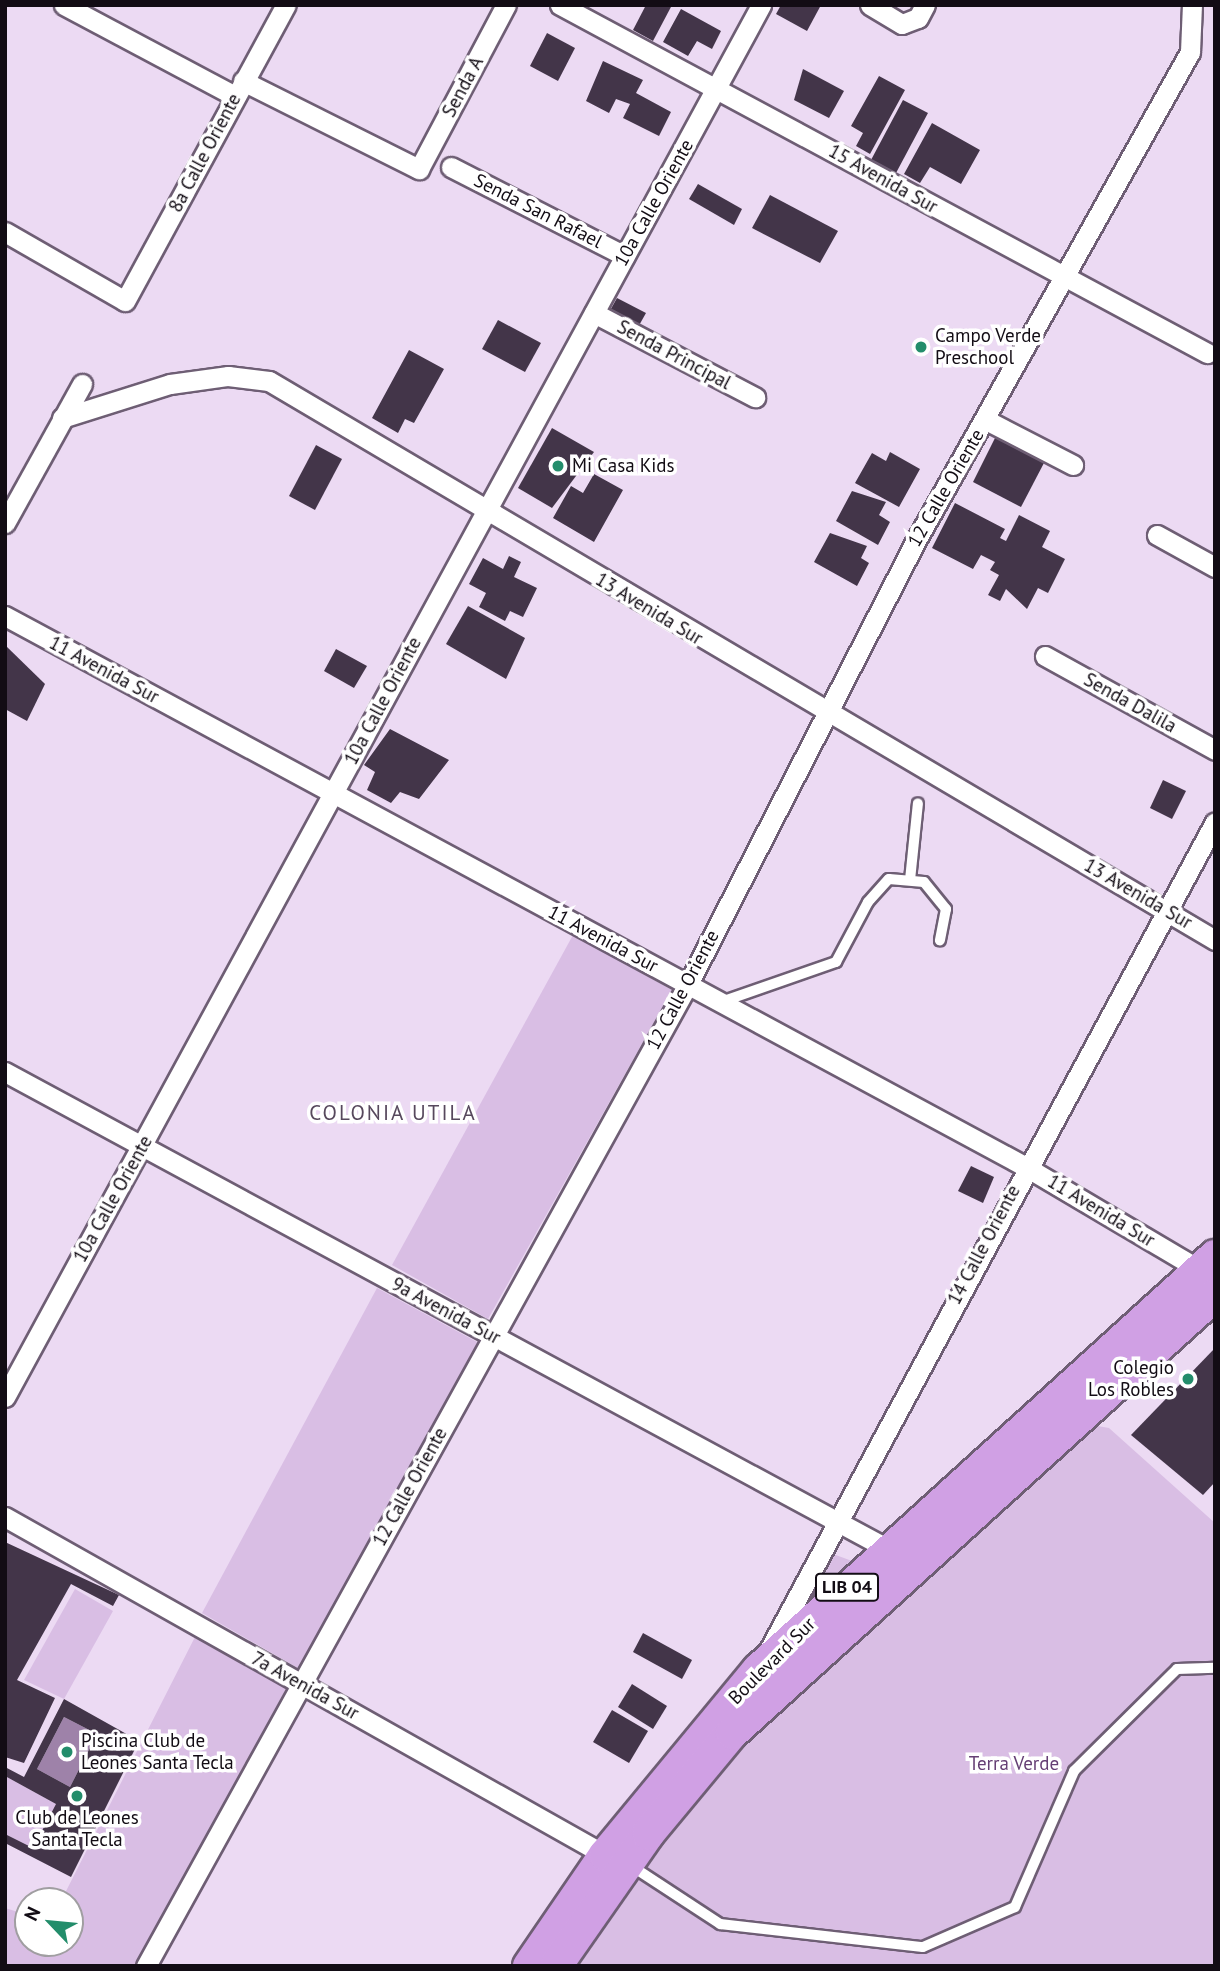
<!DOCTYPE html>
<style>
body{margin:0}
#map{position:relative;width:1220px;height:1971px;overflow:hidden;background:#ecdaf3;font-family:"PT Sans",sans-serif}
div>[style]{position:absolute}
.green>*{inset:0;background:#d9bee4}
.water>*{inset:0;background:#9e82a9}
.building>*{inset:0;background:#433549}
.roads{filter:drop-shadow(2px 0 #6e5e74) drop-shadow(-2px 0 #6e5e74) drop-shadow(0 2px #6e5e74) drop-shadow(0 -2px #6e5e74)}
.service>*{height:10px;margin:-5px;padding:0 5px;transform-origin:5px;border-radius:5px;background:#fff}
.minor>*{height:19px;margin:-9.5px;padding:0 9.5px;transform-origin:9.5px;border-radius:9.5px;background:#fff}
.trunk>*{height:32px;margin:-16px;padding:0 16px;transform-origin:16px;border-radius:16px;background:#d0a0e4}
.dots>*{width:19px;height:19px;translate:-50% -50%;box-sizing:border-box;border:4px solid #fff;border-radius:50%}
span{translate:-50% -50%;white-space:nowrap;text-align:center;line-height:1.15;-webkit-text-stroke:7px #fff;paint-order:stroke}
.shield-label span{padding:2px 5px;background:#fff;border:2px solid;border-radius:5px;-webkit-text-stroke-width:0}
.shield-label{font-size:18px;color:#120c14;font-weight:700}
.street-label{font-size:19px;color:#120c14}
.poi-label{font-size:19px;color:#120c14}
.left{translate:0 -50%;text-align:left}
.right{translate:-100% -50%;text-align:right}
.park-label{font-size:19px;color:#653f74}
.neighbourhood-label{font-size:21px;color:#57485d;letter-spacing:2px}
.frame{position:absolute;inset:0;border:7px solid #120c14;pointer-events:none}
.north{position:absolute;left:14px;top:1887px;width:70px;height:70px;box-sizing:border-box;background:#fff;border:2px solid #a09ea1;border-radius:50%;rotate:296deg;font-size:19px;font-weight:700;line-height:28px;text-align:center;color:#120c14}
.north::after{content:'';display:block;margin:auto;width:24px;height:32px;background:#238d6b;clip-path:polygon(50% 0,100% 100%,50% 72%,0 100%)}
</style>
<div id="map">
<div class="green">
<i style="clip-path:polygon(573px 935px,672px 990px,488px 1319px,392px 1265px)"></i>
<i style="clip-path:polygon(377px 1288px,479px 1343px,298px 1668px,202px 1613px)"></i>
<i style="clip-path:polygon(1092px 1425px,1109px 1428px,1215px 1523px,1215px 1966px,554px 1966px,742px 1740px)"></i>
<i style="clip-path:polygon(833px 1554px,863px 1565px,809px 1611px,800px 1605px)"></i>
<i style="clip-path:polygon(75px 1589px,113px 1611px,64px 1699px,24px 1680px)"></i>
<i style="clip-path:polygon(197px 1633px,289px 1683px,138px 1966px,5px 1964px,5px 1908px,28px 1915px,28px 1943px,70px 1943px,70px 1901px,61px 1901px)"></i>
<i style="clip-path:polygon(5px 1776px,56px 1804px,33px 1848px,5px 1834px)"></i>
</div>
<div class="water">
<i style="clip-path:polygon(64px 1717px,97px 1734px,70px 1787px,37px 1769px)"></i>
</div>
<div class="building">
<i style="clip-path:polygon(646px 5px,672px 5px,653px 41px,633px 30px)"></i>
<i style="clip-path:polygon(781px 5px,821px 5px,807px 31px,776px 14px)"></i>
<i style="clip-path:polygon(681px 9px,721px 31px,712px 49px,697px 41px,688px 56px,663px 42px)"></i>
<i style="clip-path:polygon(547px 33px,575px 48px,558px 81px,530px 66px)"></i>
<i style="clip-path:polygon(603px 61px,643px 80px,636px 93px,671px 112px,659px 136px,623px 118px,630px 104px,616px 99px,609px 113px,586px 101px)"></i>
<i style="clip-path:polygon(803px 69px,844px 91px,829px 118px,794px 100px)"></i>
<i style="clip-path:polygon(879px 76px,905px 90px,870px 154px,856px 146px,863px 133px,851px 126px)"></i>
<i style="clip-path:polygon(903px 100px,928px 113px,896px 173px,871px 160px)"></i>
<i style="clip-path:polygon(932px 123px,980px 150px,961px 184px,930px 167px,920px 183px,904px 174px)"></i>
<i style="clip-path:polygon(698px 184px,742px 209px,734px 225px,689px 199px)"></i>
<i style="clip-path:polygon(770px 195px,838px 231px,820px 263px,752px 228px)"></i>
<i style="clip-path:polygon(617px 298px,646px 313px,637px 329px,608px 314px)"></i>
<i style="clip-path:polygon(498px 320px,541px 343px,525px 372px,482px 349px)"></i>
<i style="clip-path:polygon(409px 350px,444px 369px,414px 423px,405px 419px,398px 433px,372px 418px)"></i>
<i style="clip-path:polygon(552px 428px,594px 452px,552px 508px,518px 488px)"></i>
<i style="clip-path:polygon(996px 436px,1045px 461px,1021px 507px,973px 482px)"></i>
<i style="clip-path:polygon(316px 445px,342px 459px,315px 510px,289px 496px)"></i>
<i style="clip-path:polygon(890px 452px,920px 469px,899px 507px,855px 483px,872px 453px,886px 461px)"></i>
<i style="clip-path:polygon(594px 474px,623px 490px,594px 542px,553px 518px,571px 486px,583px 493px)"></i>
<i style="clip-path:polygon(852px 491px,886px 502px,879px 515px,890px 522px,878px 545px,836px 521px)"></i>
<i style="clip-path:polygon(955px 503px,1005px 529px,1000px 538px,1006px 541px,1019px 515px,1050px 531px,1042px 547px,1065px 559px,1048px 593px,1038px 588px,1027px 609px,1006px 589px,1000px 601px,988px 595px,999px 575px,990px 570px,995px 562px,981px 555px,973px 569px,932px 548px)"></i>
<i style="clip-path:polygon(830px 533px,867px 546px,861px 558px,869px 563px,857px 586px,814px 562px)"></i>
<i style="clip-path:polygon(509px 556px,521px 562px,514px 577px,537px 588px,523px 617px,510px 611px,505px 621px,479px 607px,486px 593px,469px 584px,483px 558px,503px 569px)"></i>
<i style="clip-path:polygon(468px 606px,525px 638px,506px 679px,446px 644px)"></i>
<i style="clip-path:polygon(5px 645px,45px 684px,27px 721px,5px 709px)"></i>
<i style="clip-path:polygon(336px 649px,367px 666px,354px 688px,324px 671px)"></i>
<i style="clip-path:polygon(390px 729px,449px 760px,419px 799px,400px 792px,391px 803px,367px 790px,375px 772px,364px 765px)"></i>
<i style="clip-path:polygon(1163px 780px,1186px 791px,1172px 819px,1150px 808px)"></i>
<i style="clip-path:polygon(971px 1166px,994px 1177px,983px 1203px,958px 1191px)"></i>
<i style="clip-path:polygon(1215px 1348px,1215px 1482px,1203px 1495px,1131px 1435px)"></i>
<i style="clip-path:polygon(5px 1542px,119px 1595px,113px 1606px,71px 1584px,17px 1680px,55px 1698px,24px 1763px,5px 1757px)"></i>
<i style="clip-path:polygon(643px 1633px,692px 1660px,682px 1679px,633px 1652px)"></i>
<i style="clip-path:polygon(632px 1684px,667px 1706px,653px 1729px,618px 1707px)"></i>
<i style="clip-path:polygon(evenodd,64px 1699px,139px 1741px,71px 1877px,5px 1843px,5px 1834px,33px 1848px,56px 1804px,5px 1776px,5px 1767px,24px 1777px,64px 1699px,64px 1717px,97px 1734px,70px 1787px,37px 1769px,64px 1717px)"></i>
<i style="clip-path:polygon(612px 1710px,648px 1731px,629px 1763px,593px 1742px)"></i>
</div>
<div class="roads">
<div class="service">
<i style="left:910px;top:880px;width:77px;rotate:-84.1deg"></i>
<i style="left:721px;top:1002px;width:122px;rotate:-19.2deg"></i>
<i style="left:836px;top:962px;width:68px;rotate:-61.9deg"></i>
<i style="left:868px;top:902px;width:31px;rotate:-48deg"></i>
<i style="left:889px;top:879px;width:35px;rotate:5deg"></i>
<i style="left:924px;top:882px;width:35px;rotate:51deg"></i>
<i style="left:946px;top:909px;width:32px;rotate:101deg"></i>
<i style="left:630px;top:1865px;width:108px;rotate:33.2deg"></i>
<i style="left:720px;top:1924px;width:204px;rotate:6.5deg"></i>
<i style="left:923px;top:1947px;width:100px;rotate:-23.5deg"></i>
<i style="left:1015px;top:1907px;width:148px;rotate:-66.5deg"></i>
<i style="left:1074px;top:1771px;width:145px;rotate:-44.7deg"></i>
<i style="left:1177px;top:1669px;width:38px;rotate:-2deg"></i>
</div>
<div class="minor">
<i style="left:64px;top:5px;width:194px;rotate:28deg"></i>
<i style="left:560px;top:5px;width:735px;rotate:28.27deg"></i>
<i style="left:870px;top:5px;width:37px;rotate:31deg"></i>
<i style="left:902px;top:24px;width:17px;rotate:-21deg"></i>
<i style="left:918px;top:18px;width:15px;rotate:-62deg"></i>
<i style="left:243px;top:81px;width:197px;rotate:26.6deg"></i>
<i style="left:419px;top:169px;width:186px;rotate:-62.1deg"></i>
<i style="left:451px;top:167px;width:195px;rotate:27.1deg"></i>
<i style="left:5px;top:232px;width:138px;rotate:29.9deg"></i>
<i style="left:125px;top:301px;width:337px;rotate:-61.5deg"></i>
<i style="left:594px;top:313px;width:182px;rotate:27.6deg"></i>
<i style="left:62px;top:418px;width:113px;rotate:-17.5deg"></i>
<i style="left:170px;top:384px;width:59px;rotate:-7.9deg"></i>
<i style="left:228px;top:376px;width:41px;rotate:7deg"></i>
<i style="left:269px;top:381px;width:1099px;rotate:30.58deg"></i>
<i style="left:986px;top:420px;width:98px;rotate:27.3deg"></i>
<i style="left:5px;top:523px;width:159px;rotate:-61deg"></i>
<i style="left:1157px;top:535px;width:66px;rotate:28.9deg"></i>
<i style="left:5px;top:616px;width:1160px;rotate:28.35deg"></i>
<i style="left:1026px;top:1167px;width:199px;rotate:30.6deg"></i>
<i style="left:1045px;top:656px;width:194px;rotate:28.9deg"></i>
<i style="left:5px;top:1072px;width:1004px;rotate:28.38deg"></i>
<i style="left:5px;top:1397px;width:1584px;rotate:-61.49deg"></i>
<i style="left:5px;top:1517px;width:689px;rotate:29.39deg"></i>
<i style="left:769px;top:1650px;width:940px;rotate:-61.69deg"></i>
<i style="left:146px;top:1966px;width:1122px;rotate:-61.1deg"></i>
<i style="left:688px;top:984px;width:495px;rotate:-62.8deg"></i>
<i style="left:914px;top:544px;width:564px;rotate:-60.71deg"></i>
<i style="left:1190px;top:52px;width:47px;rotate:-87.6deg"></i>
</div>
<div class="trunk">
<i style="left:529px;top:1966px;width:135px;rotate:-55.6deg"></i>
<i style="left:605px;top:1855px;width:240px;rotate:-50.4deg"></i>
<i style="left:758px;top:1670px;width:617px;rotate:-42.17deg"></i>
<i style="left:556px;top:1966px;width:161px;rotate:-55.1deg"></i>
<i style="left:648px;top:1834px;width:131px;rotate:-50.3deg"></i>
<i style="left:732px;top:1733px;width:652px;rotate:-42.2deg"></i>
</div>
</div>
<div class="dots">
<i style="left:921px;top:347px;background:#238d6b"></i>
<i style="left:558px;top:466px;background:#238d6b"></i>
<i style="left:1188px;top:1379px;background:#238d6b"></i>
<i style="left:67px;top:1752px;background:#238d6b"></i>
<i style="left:77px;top:1796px;background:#238d6b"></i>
</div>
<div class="shield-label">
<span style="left:847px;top:1587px">LIB 04</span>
</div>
<div class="street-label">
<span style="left:463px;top:87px;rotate:-62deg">Senda A</span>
<span style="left:205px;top:153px;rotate:-62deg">8a Calle Oriente</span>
<span style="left:883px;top:179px;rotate:29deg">15 Avenida Sur</span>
<span style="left:654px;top:203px;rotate:-61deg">10a Calle Oriente</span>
<span style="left:538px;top:211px;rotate:27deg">Senda San Rafael</span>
<span style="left:674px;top:355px;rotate:28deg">Senda Principal</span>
<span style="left:946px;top:488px;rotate:-60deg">12 Calle Oriente</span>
<span style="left:649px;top:609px;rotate:31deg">13 Avenida Sur</span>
<span style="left:104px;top:670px;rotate:28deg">11 Avenida Sur</span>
<span style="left:383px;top:701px;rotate:-62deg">10a Calle Oriente</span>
<span style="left:1130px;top:703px;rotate:29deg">Senda Dalila</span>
<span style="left:1138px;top:894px;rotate:30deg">13 Avenida Sur</span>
<span style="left:603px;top:939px;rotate:28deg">11 Avenida Sur</span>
<span style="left:683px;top:990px;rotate:-62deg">12 Calle Oriente</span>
<span style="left:113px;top:1199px;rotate:-61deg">10a Calle Oriente</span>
<span style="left:1101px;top:1211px;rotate:31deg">11 Avenida Sur</span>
<span style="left:984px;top:1245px;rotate:-62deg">14 Calle Oriente</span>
<span style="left:446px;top:1311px;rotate:28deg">9a Avenida Sur</span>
<span style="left:410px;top:1487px;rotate:-61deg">12 Calle Oriente</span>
<span style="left:772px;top:1661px;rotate:-45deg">Boulevard Sur</span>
<span style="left:305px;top:1686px;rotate:29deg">7a Avenida Sur</span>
</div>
<div class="poi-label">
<span class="left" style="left:935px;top:347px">Campo Verde<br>Preschool</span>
<span class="left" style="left:572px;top:466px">Mi Casa Kids</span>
<span class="right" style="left:1174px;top:1379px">Colegio<br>Los Robles</span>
<span class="left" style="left:81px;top:1752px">Piscina Club de<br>Leones Santa Tecla</span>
<span style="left:77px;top:1829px">Club de Leones<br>Santa Tecla</span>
</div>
<div class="park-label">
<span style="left:1014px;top:1764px">Terra Verde</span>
</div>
<div class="neighbourhood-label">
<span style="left:393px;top:1113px">COLONIA UTILA</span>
</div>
<div class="frame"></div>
<div class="north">N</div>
</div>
